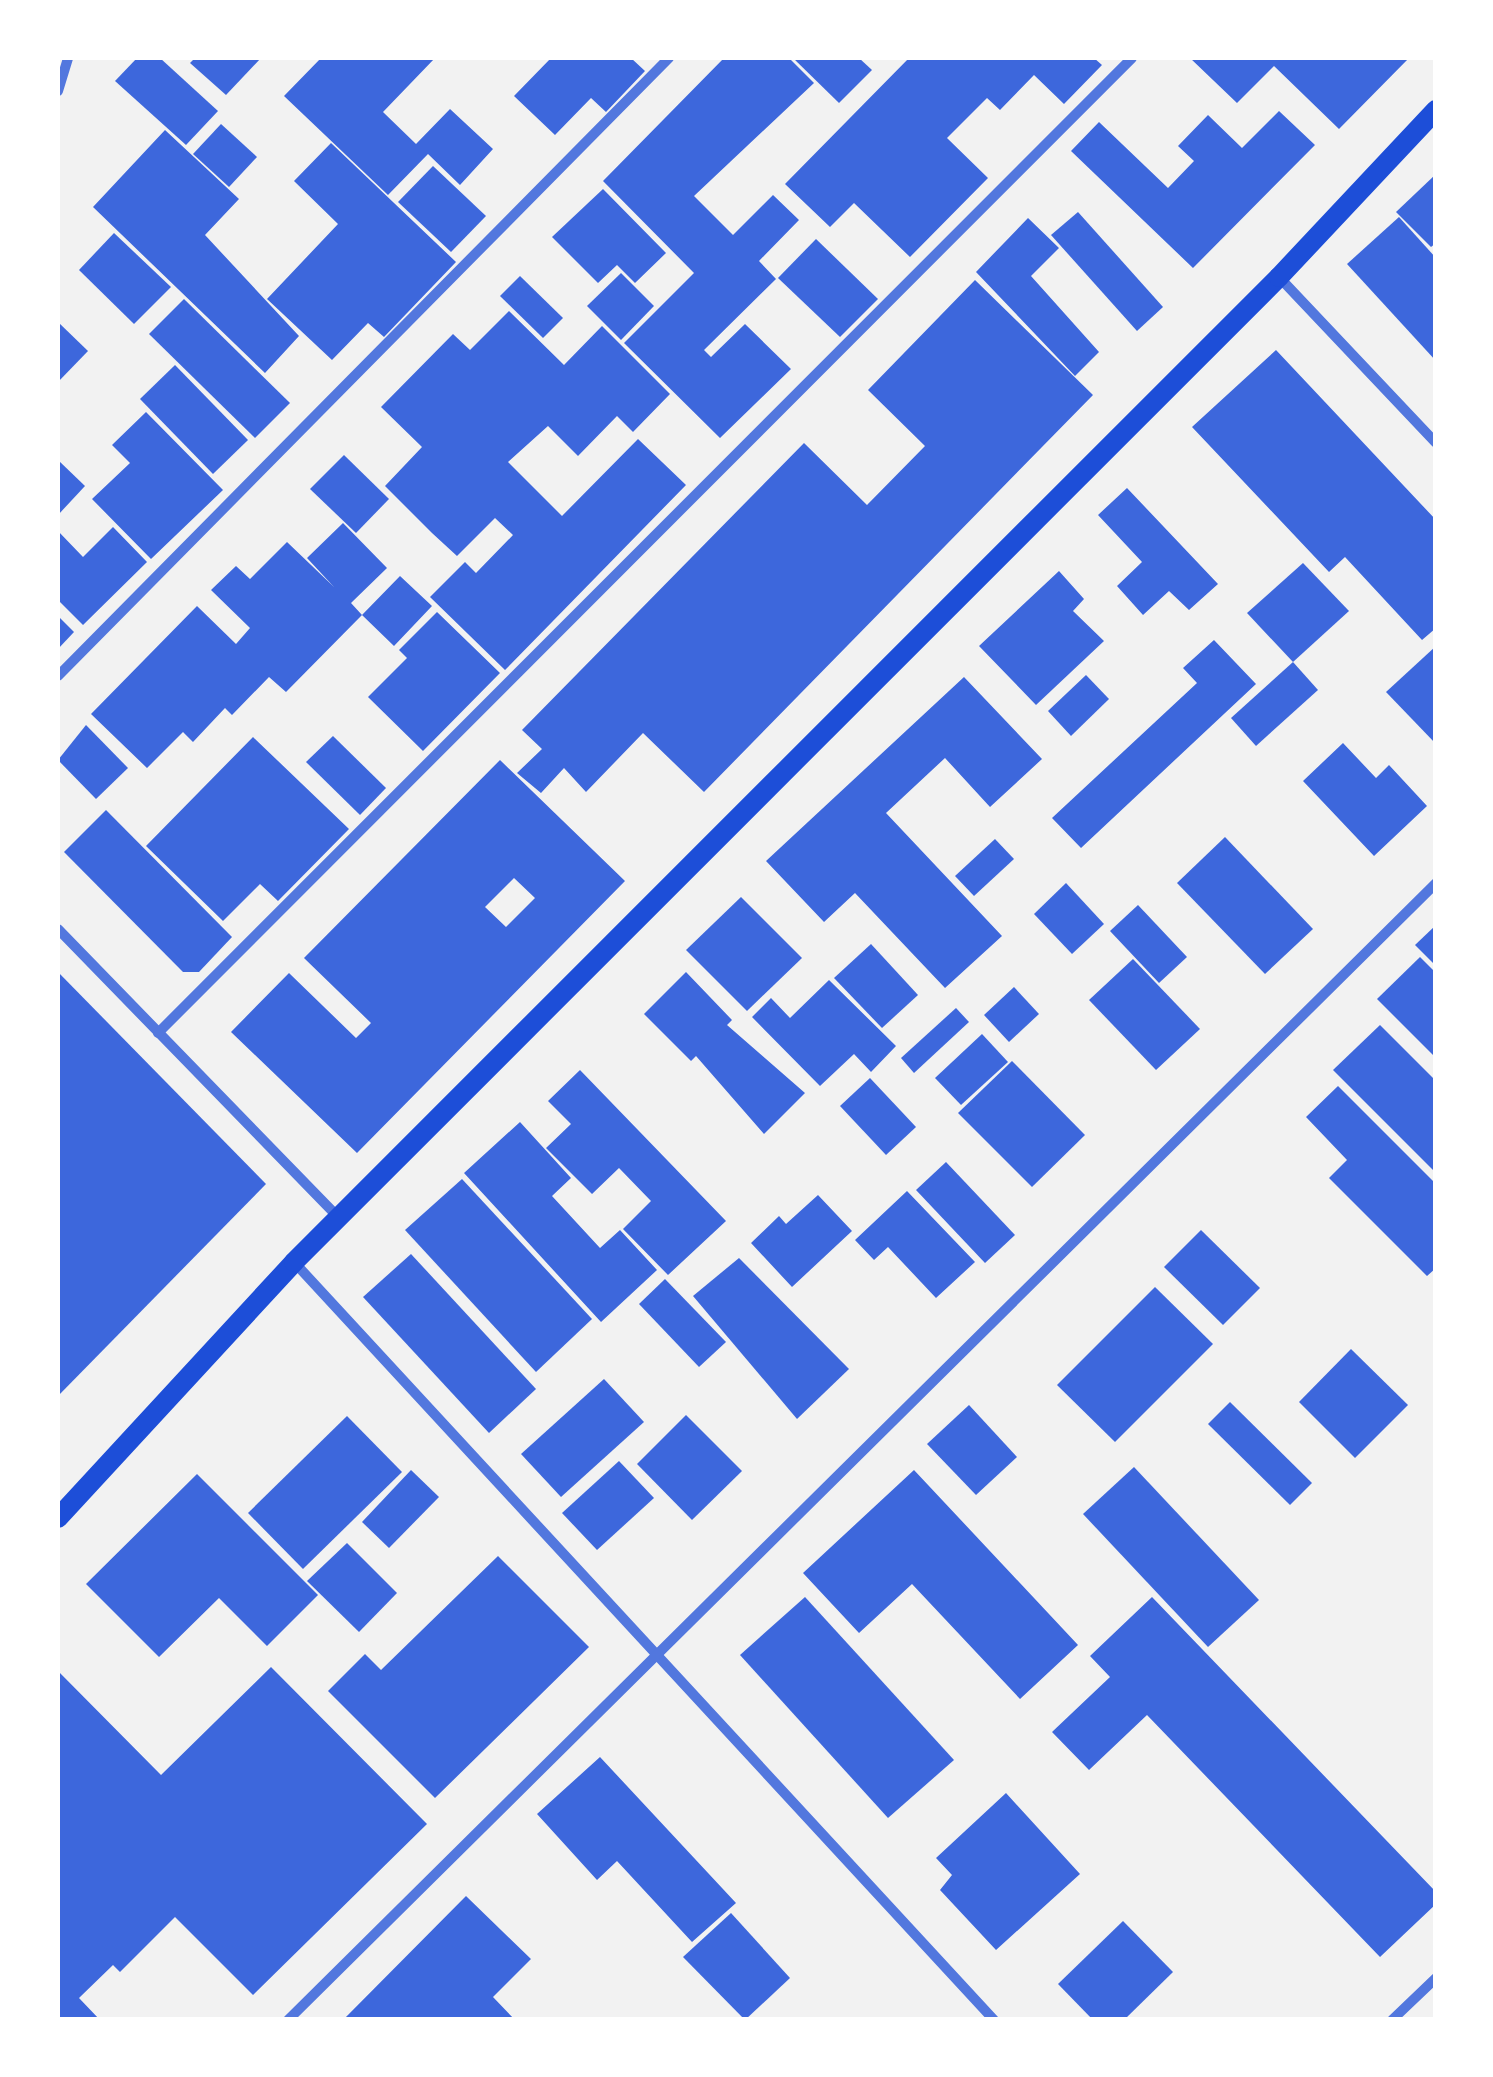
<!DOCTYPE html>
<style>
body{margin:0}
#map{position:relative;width:1493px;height:2077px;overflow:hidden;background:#f2f2f2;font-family:"Varela Round",sans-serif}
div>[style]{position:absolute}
.building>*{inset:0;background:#3d67dc}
.minor>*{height:10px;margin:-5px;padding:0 5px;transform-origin:5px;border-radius:5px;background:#5277de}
.secondary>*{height:20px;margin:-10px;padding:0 10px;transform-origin:10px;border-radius:10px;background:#1d4ed8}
span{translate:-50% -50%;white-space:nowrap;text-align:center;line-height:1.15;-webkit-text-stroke:10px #fff;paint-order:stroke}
.frame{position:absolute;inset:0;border:60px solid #fff;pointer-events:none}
</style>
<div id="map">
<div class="building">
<i style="clip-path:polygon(137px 58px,160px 58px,218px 111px,186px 145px,115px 81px)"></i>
<i style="clip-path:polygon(195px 58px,261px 58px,226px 95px,190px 63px)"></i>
<i style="clip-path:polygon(321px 58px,435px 58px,383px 112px,416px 144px,450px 109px,493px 149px,460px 185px,428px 154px,388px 195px,284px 96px)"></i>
<i style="clip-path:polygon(551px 58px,631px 58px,645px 71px,606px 112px,591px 98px,555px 135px,514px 96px)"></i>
<i style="clip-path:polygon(724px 58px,789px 58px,814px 83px,694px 196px,733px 235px,773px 195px,799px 220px,759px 261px,776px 279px,704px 350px,711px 357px,745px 324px,791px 369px,720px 438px,624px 343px,694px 273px,603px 181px)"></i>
<i style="clip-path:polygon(793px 58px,859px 58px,872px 70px,839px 103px)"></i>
<i style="clip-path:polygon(909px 58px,1094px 58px,1102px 65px,1064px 104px,1034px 75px,1000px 110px,987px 98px,947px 138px,988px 178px,910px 257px,854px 203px,830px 227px,785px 184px)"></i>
<i style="clip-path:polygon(1190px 58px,1409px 58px,1339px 129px,1274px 66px,1237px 103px)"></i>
<i style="clip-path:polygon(1279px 111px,1315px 145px,1193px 268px,1071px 151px,1099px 122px,1168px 188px,1194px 161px,1178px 146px,1208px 115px,1242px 148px)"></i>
<i style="clip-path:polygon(221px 124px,257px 157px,229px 187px,193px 154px)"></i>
<i style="clip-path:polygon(165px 130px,239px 199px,205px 235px,299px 336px,265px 373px,93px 207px)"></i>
<i style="clip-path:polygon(331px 143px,456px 262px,384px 337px,368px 323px,332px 360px,267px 299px,338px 224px,294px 181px)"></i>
<i style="clip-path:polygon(433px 166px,486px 216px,451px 252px,398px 202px)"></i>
<i style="clip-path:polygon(1436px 174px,1436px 243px,1431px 247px,1396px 212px)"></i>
<i style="clip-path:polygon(603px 189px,666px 253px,635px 283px,617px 265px,598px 283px,552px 237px)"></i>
<i style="clip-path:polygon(1078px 212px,1163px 307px,1137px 331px,1051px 235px)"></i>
<i style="clip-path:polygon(1399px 217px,1436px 258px,1436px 361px,1347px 264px)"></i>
<i style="clip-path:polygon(1028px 218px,1059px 248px,1031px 276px,1099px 352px,1075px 376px,976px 272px)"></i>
<i style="clip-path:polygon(114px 233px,171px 287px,134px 324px,79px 270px)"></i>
<i style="clip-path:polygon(816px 239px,878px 299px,840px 337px,778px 278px)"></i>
<i style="clip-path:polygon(621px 273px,654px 306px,621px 340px,587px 306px)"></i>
<i style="clip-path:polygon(520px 276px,563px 318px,543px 338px,500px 296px)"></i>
<i style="clip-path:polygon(975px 280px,1093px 395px,704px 792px,643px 733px,586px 792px,564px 768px,541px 793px,517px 773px,542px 749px,522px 730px,804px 443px,867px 505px,925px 446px,868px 390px)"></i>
<i style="clip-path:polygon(184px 299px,290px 403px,255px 438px,149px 334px)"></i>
<i style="clip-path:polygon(509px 311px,564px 365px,602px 326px,670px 394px,633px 432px,617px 416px,578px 456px,548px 426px,508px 462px,562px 516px,638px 439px,686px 485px,505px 670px,430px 597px,465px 562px,476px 573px,513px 535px,495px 518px,457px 556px,432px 533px,385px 486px,422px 447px,381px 407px,453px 334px,470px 350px)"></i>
<i style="clip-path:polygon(58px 322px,88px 351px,58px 382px)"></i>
<i style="clip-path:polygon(1276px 350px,1436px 520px,1436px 628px,1422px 640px,1345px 557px,1329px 572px,1192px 427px)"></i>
<i style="clip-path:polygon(175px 365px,248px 440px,213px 474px,140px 399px)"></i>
<i style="clip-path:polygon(146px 412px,223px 490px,151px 559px,92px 499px,130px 463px,112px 445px)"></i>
<i style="clip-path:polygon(344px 455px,389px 499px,356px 533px,310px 489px)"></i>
<i style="clip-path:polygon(58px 460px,85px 486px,58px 515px)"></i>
<i style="clip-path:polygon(1127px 488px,1218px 584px,1189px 610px,1169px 591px,1143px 615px,1117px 586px,1142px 562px,1098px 515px)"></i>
<i style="clip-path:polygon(343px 523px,387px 568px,351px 603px,362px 615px,400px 576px,432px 606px,394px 646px,362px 615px,286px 692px,269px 677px,232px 715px,225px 708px,193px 742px,183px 732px,147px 768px,91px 714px,197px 606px,236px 644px,250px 628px,211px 590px,236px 566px,250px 579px,287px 542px,334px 587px,307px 558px)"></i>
<i style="clip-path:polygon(113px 527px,147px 562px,83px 625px,58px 600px,58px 531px,83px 557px)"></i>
<i style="clip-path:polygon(1303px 563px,1349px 611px,1293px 662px,1247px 613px)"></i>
<i style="clip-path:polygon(1059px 571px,1084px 599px,1073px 611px,1104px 641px,1036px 705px,979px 646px)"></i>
<i style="clip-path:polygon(437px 612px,500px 673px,423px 751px,368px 697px,407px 658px,399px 650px)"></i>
<i style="clip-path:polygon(58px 616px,74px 632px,58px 649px)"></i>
<i style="clip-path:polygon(1214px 640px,1256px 684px,1081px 848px,1052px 818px,1197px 683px,1183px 668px)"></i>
<i style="clip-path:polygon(1436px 646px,1436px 744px,1386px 692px)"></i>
<i style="clip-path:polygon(1293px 662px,1318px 690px,1256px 746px,1231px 718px)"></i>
<i style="clip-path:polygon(1086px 675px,1109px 699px,1071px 736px,1048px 711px)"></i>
<i style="clip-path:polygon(964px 677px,1042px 759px,990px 807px,945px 758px,886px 813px,1002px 936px,945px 988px,855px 893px,824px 922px,766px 861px)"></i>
<i style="clip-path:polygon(86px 725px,128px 768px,96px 799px,58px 760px)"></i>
<i style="clip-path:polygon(333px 736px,386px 788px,360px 815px,306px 762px)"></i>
<i style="clip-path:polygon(253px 737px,349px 829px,278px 901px,260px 884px,223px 921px,146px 846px)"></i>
<i style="clip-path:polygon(1343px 743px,1376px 778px,1389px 765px,1427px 806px,1374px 856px,1303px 781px)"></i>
<i style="clip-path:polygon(evenodd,500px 760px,625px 881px,357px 1153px,231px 1032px,289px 973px,356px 1038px,371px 1023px,304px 958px,500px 760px,514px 878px,535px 898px,506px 927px,485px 907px,514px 878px)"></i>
<i style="clip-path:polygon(106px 810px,232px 937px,199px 972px,183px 972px,64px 852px)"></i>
<i style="clip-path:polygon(1225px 837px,1313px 929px,1265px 974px,1177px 883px)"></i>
<i style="clip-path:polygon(995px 839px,1014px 859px,974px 896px,955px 876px)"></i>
<i style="clip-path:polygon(1066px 883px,1104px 924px,1072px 954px,1034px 914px)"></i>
<i style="clip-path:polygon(741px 897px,802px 958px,747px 1011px,686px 950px)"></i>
<i style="clip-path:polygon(1138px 905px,1187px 957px,1159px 983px,1110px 931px)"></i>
<i style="clip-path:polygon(1436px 925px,1436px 966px,1415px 945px)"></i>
<i style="clip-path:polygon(871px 944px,918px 995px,882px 1028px,834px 978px)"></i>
<i style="clip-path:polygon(1420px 957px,1436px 973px,1436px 1058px,1377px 999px)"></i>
<i style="clip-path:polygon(1133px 959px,1200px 1029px,1156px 1070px,1089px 1000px)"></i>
<i style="clip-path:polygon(58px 972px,266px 1184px,58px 1396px)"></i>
<i style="clip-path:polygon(686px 972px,732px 1020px,727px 1025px,805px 1093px,764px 1134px,696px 1056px,691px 1061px,644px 1014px)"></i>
<i style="clip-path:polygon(829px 980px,896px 1046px,871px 1072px,854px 1054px,820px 1086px,752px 1017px,771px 998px,790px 1018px)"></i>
<i style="clip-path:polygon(1014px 987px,1039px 1014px,1009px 1042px,984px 1015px)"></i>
<i style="clip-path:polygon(956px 1008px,969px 1022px,914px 1073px,901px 1058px)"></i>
<i style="clip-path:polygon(1380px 1025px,1436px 1081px,1436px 1173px,1333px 1070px)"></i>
<i style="clip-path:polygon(982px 1034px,1008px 1062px,961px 1105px,935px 1078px)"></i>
<i style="clip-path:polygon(1012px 1061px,1085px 1135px,1032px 1187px,958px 1113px)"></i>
<i style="clip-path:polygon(580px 1070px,726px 1221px,668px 1275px,623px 1229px,651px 1201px,619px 1168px,592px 1194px,546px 1148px,571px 1124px,548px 1101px)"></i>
<i style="clip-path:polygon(870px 1078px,916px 1127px,886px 1155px,840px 1106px)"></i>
<i style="clip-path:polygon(1338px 1086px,1436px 1184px,1436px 1268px,1427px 1276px,1329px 1178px,1347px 1160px,1306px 1117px)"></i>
<i style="clip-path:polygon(520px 1122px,571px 1178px,552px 1196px,600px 1248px,620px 1230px,657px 1270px,601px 1322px,464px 1173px)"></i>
<i style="clip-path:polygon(946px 1162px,1015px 1235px,985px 1263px,916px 1190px)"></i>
<i style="clip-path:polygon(462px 1179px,592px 1319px,536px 1372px,405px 1230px)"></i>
<i style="clip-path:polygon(907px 1191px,975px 1262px,936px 1298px,888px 1247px,874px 1260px,855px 1240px)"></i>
<i style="clip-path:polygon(818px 1195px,852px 1231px,792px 1287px,751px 1243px,779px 1216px,786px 1224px)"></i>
<i style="clip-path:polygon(1201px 1230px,1260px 1288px,1223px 1325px,1164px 1267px)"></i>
<i style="clip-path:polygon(411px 1254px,536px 1389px,489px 1433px,363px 1297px)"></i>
<i style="clip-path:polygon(739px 1258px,849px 1369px,797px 1419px,693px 1296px)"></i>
<i style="clip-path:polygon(665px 1279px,726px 1342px,699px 1367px,639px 1304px)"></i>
<i style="clip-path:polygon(1155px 1287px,1213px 1344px,1115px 1442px,1057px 1385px)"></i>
<i style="clip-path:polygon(1351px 1349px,1408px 1405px,1355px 1458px,1299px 1402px)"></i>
<i style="clip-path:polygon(604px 1379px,644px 1422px,561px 1497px,521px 1454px)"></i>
<i style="clip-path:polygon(1230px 1402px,1312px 1483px,1290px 1505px,1208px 1424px)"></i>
<i style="clip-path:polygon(969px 1405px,1017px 1457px,976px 1495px,927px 1444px)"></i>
<i style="clip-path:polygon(686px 1415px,742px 1471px,692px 1520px,637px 1464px)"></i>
<i style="clip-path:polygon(347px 1416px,402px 1472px,303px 1569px,248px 1513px)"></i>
<i style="clip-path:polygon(619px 1461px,654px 1498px,597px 1550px,562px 1513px)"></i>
<i style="clip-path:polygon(1134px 1467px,1259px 1600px,1208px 1647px,1083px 1514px)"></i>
<i style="clip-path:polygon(411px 1470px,439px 1497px,389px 1548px,362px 1522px)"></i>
<i style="clip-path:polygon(914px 1470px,1078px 1645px,1020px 1699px,912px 1584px,859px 1633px,803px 1573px)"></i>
<i style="clip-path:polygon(197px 1474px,318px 1595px,267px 1646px,219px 1598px,159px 1657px,86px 1584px)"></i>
<i style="clip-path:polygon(347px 1543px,397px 1593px,359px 1632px,307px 1581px)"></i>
<i style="clip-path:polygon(498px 1556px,589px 1647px,435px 1798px,328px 1691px,365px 1654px,381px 1670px)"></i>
<i style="clip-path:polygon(805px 1597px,954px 1760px,888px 1818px,740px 1655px)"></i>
<i style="clip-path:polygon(1152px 1597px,1436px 1892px,1436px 1904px,1380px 1957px,1147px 1715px,1089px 1770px,1052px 1732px,1110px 1677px,1090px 1656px)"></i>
<i style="clip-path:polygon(271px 1667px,427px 1824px,253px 1995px,175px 1917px,120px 1972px,113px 1965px,79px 1998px,100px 2020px,58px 2020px,58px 1671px,161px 1775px)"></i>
<i style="clip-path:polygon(600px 1757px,736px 1903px,692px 1942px,617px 1861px,597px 1880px,537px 1814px)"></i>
<i style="clip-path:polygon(1006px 1793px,1080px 1874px,996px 1950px,940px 1890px,952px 1875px,936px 1858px)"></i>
<i style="clip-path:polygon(466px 1896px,531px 1959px,493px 1997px,515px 2020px,343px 2020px)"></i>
<i style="clip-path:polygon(731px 1913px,790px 1978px,745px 2020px,683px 1957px)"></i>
<i style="clip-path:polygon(1123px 1921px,1173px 1972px,1124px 2020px,1093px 2020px,1058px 1984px)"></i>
</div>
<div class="minor">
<i style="left:58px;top:91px;width:34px;rotate:-73deg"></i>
<i style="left:1279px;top:277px;width:228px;rotate:46.6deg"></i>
<i style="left:58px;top:676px;width:869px;rotate:-45.33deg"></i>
<i style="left:58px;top:929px;width:402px;rotate:45.8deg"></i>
<i style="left:158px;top:1033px;width:1378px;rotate:-45.03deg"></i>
<i style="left:294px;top:1262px;width:1032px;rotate:47.28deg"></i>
<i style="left:288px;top:2020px;width:1616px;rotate:-44.72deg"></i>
<i style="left:1392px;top:2020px;width:61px;rotate:-43.7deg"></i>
</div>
<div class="secondary">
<i style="left:58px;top:1518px;width:348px;rotate:-47.3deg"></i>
<i style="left:294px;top:1262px;width:1393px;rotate:-45deg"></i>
<i style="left:1279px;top:277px;width:229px;rotate:-46.8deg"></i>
</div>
<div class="frame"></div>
</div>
